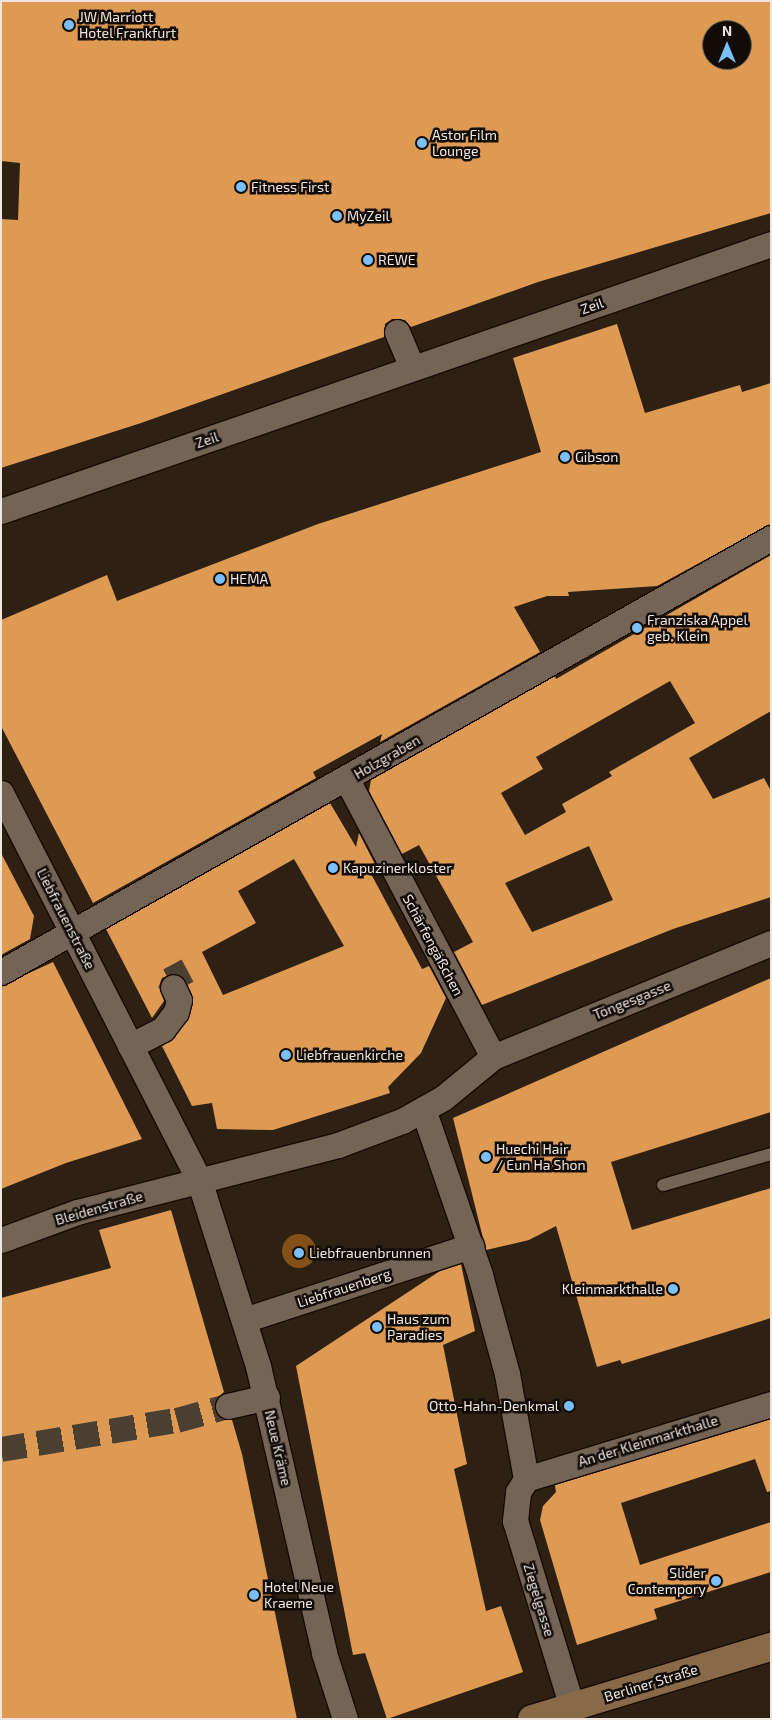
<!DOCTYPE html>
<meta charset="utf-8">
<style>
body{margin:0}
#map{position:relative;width:772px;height:1720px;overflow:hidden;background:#2e2114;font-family:"Exo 2",sans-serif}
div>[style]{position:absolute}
.water>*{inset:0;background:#835118}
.round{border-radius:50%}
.building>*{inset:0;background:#de9a53}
.street-tunnel>*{height:25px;margin-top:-12.5px;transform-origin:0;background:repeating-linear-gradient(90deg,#4b3f32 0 25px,transparent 0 37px)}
.roads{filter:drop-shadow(1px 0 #160a02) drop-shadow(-1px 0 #160a02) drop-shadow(0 1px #160a02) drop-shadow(0 -1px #160a02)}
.lane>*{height:12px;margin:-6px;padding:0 6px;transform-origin:6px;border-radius:6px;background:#736456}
.street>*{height:25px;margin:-12.5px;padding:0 12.5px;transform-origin:12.5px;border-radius:12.5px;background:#736456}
.secondary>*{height:28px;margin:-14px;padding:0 14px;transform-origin:14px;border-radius:14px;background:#896a48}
.dots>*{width:14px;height:14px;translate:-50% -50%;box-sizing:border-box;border:2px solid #110c07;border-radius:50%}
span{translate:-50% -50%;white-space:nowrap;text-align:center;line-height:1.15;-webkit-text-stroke:5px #110c07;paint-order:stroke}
.poi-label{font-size:14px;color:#efe6de}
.left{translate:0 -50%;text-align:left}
.right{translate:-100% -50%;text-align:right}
.street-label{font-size:14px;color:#efe6de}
.frame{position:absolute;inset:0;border:2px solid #efe6de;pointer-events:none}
.north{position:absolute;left:702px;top:20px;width:50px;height:50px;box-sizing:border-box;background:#110c07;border:1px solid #6a635d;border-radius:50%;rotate:0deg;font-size:14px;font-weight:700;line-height:20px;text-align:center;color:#efe6de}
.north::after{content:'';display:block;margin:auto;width:18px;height:22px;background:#7abff8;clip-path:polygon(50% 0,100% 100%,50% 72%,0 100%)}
</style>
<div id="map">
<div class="water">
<i class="round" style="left:282px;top:1234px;width:34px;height:34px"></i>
</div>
<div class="building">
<i style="clip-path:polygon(evenodd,1px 1px,771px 1px,771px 213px,538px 282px,411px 327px,405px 320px,392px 319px,385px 324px,384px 337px,141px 423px,1px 468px,1px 219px,18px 220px,20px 163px,1px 161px,1px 1px,712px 30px,742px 30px,742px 60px,712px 60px,712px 30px)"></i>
<i style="clip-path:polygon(617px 324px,645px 413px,740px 385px,742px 392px,771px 383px,771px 524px,657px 586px,568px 592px,569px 596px,547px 596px,514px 607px,540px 652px,380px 742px,382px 734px,313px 772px,316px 778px,93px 903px,1px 726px,1px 620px,107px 575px,117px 601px,318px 524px,541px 452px,513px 358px)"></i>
<i style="clip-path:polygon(evenodd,771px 555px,771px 711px,689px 758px,713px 799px,764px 778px,771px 791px,771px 897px,673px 929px,482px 1005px,454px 952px,473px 942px,419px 845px,402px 854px,369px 791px,371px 780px,555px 676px,556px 679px,771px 555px,670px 681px,695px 723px,609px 772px,612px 776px,562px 804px,566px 812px,525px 835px,501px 793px,543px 769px,536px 757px,670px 681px,771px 555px,589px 846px,613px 900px,532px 932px,505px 883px,589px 846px)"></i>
<i style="clip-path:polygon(evenodd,330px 803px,356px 847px,359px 833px,377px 868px,370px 872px,422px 969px,429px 966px,446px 998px,421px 1053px,388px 1087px,390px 1093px,273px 1130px,217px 1129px,212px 1103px,192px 1106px,162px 1046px,174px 1038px,190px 1015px,192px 995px,186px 981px,175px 973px,162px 978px,159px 986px,164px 1001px,152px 1018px,106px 929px,330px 803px,294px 859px,344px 946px,223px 995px,202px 952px,256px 923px,238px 891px,294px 859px)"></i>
<i style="clip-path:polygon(1px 853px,34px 916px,30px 939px,1px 955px)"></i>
<i style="clip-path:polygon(53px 962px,142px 1139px,66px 1163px,1px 1189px,1px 986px)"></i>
<i style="clip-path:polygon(771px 978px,771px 1112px,611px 1162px,632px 1230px,771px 1188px,771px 1318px,622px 1364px,620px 1360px,597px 1367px,556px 1226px,529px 1240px,486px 1250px,453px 1118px)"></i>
<i style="clip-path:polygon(171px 1210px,224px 1392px,214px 1401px,214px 1410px,223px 1420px,232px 1420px,242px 1454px,297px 1719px,1px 1719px,1px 1298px,111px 1268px,99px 1230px)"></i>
<i style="clip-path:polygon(461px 1264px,475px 1331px,443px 1345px,467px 1464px,454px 1469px,486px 1611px,501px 1606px,523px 1672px,387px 1719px,365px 1653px,353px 1655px,296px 1366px,440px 1271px)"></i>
<i style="clip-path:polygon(771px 1419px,771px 1491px,767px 1492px,755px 1459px,621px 1503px,640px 1565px,771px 1522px,771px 1572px,654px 1609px,657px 1619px,577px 1645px,540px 1520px,543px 1506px,556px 1492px,555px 1485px)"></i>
</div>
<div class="street-tunnel">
<i style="left:173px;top:987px;width:8px;rotate:-120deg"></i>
<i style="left:169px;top:980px;width:21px;rotate:-28deg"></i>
<i style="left:1px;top:1449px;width:178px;rotate:-9.4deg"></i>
<i style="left:177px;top:1420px;width:53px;rotate:-15.4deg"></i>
</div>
<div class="roads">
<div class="lane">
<i style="left:663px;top:1185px;width:112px;rotate:-16deg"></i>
</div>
<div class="street">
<i style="left:397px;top:332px;width:39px;rotate:67deg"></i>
<i style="left:1px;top:511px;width:815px;rotate:-19.12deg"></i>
<i style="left:347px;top:780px;width:313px;rotate:62.2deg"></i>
<i style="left:1px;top:793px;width:435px;rotate:62.9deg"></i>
<i style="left:199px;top:1180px;width:195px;rotate:72.4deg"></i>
<i style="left:258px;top:1366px;width:294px;rotate:77deg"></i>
<i style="left:324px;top:1653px;width:69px;rotate:72.3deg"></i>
<i style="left:1px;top:972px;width:884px;rotate:-29.41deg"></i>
<i style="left:130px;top:1046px;width:37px;rotate:-27deg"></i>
<i style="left:163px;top:1029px;width:21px;rotate:-53deg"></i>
<i style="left:176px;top:1012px;width:12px;rotate:-76deg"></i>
<i style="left:179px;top:1000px;width:14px;rotate:-115deg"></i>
<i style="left:423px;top:1109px;width:176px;rotate:71deg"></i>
<i style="left:480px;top:1275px;width:103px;rotate:74.7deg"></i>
<i style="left:507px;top:1374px;width:107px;rotate:79.7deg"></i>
<i style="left:1px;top:1240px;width:81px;rotate:-20.2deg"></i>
<i style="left:77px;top:1212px;width:269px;rotate:-14.4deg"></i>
<i style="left:338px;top:1145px;width:68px;rotate:-20.6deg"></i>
<i style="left:402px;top:1121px;width:47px;rotate:-29.3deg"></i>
<i style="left:443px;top:1098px;width:65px;rotate:-39.4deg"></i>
<i style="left:493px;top:1057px;width:300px;rotate:-22.3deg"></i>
<i style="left:244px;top:1320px;width:239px;rotate:-18.1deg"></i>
<i style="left:228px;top:1406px;width:40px;rotate:-13deg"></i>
<i style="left:572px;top:1707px;width:195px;rotate:-107deg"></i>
<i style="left:515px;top:1521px;width:29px;rotate:-84deg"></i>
<i style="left:518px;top:1492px;width:15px;rotate:-58deg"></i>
<i style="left:526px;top:1479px;width:256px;rotate:-17deg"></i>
</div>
<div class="secondary">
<i style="left:532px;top:1719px;width:250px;rotate:-16.8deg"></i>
</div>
</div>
<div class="dots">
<i style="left:69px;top:25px;background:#7abff8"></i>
<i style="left:422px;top:143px;background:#7abff8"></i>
<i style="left:241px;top:187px;background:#7abff8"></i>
<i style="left:337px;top:216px;background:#7abff8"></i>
<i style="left:368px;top:260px;background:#7abff8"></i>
<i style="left:565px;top:457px;background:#7abff8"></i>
<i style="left:220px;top:579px;background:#7abff8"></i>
<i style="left:637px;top:628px;background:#7abff8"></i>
<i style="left:333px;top:868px;background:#7abff8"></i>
<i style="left:286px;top:1055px;background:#7abff8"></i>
<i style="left:486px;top:1157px;background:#7abff8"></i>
<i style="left:299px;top:1253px;background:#7abff8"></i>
<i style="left:673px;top:1289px;background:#7abff8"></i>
<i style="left:377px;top:1327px;background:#7abff8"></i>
<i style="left:569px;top:1406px;background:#7abff8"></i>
<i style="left:716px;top:1581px;background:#7abff8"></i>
<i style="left:254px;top:1595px;background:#7abff8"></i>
</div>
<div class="poi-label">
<span class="left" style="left:79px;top:25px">JW Marriott<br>Hotel Frankfurt</span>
<span class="left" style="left:432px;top:143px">Astor Film<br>Lounge</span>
<span class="left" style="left:251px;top:187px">Fitness First</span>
<span class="left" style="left:347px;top:216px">MyZeil</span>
<span class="left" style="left:378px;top:260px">REWE</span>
<span class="left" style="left:575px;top:457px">Gibson</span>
<span class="left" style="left:230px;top:579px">HEMA</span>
<span class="left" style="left:647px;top:628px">Franziska Appel<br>geb. Klein</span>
<span class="left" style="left:343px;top:868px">Kapuzinerkloster</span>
<span class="left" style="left:296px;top:1055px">Liebfrauenkirche</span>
<span class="left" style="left:496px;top:1157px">Huechi Hair<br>/ Eun Ha Shon</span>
<span class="left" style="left:309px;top:1253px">Liebfrauenbrunnen</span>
<span class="right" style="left:663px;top:1289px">Kleinmarkthalle</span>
<span class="left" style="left:387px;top:1327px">Haus zum<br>Paradies</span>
<span class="right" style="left:559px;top:1406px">Otto-Hahn-Denkmal</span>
<span class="right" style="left:706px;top:1581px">Slider<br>Contempory</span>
<span class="left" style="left:264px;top:1595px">Hotel Neue<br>Kraeme</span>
</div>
<div class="street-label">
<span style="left:592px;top:306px;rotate:-19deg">Zeil</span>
<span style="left:207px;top:440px;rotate:-19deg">Zeil</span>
<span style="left:387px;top:757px;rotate:-30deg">Holzgraben</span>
<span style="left:66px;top:919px;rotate:63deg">Liebfrauenstraße</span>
<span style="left:433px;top:945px;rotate:62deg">Schärfengäßchen</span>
<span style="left:632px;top:1000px;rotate:-22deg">Töngesgasse</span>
<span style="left:99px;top:1208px;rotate:-16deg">Bleidenstraße</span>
<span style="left:344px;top:1288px;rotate:-18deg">Liebfrauenberg</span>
<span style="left:648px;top:1441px;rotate:-17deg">An der Kleinmarkthalle</span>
<span style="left:278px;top:1448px;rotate:77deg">Neue Kräme</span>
<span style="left:539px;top:1600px;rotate:73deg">Ziegelgasse</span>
<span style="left:651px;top:1683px;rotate:-17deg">Berliner Straße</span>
</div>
<div class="frame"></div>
<div class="north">N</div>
</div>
